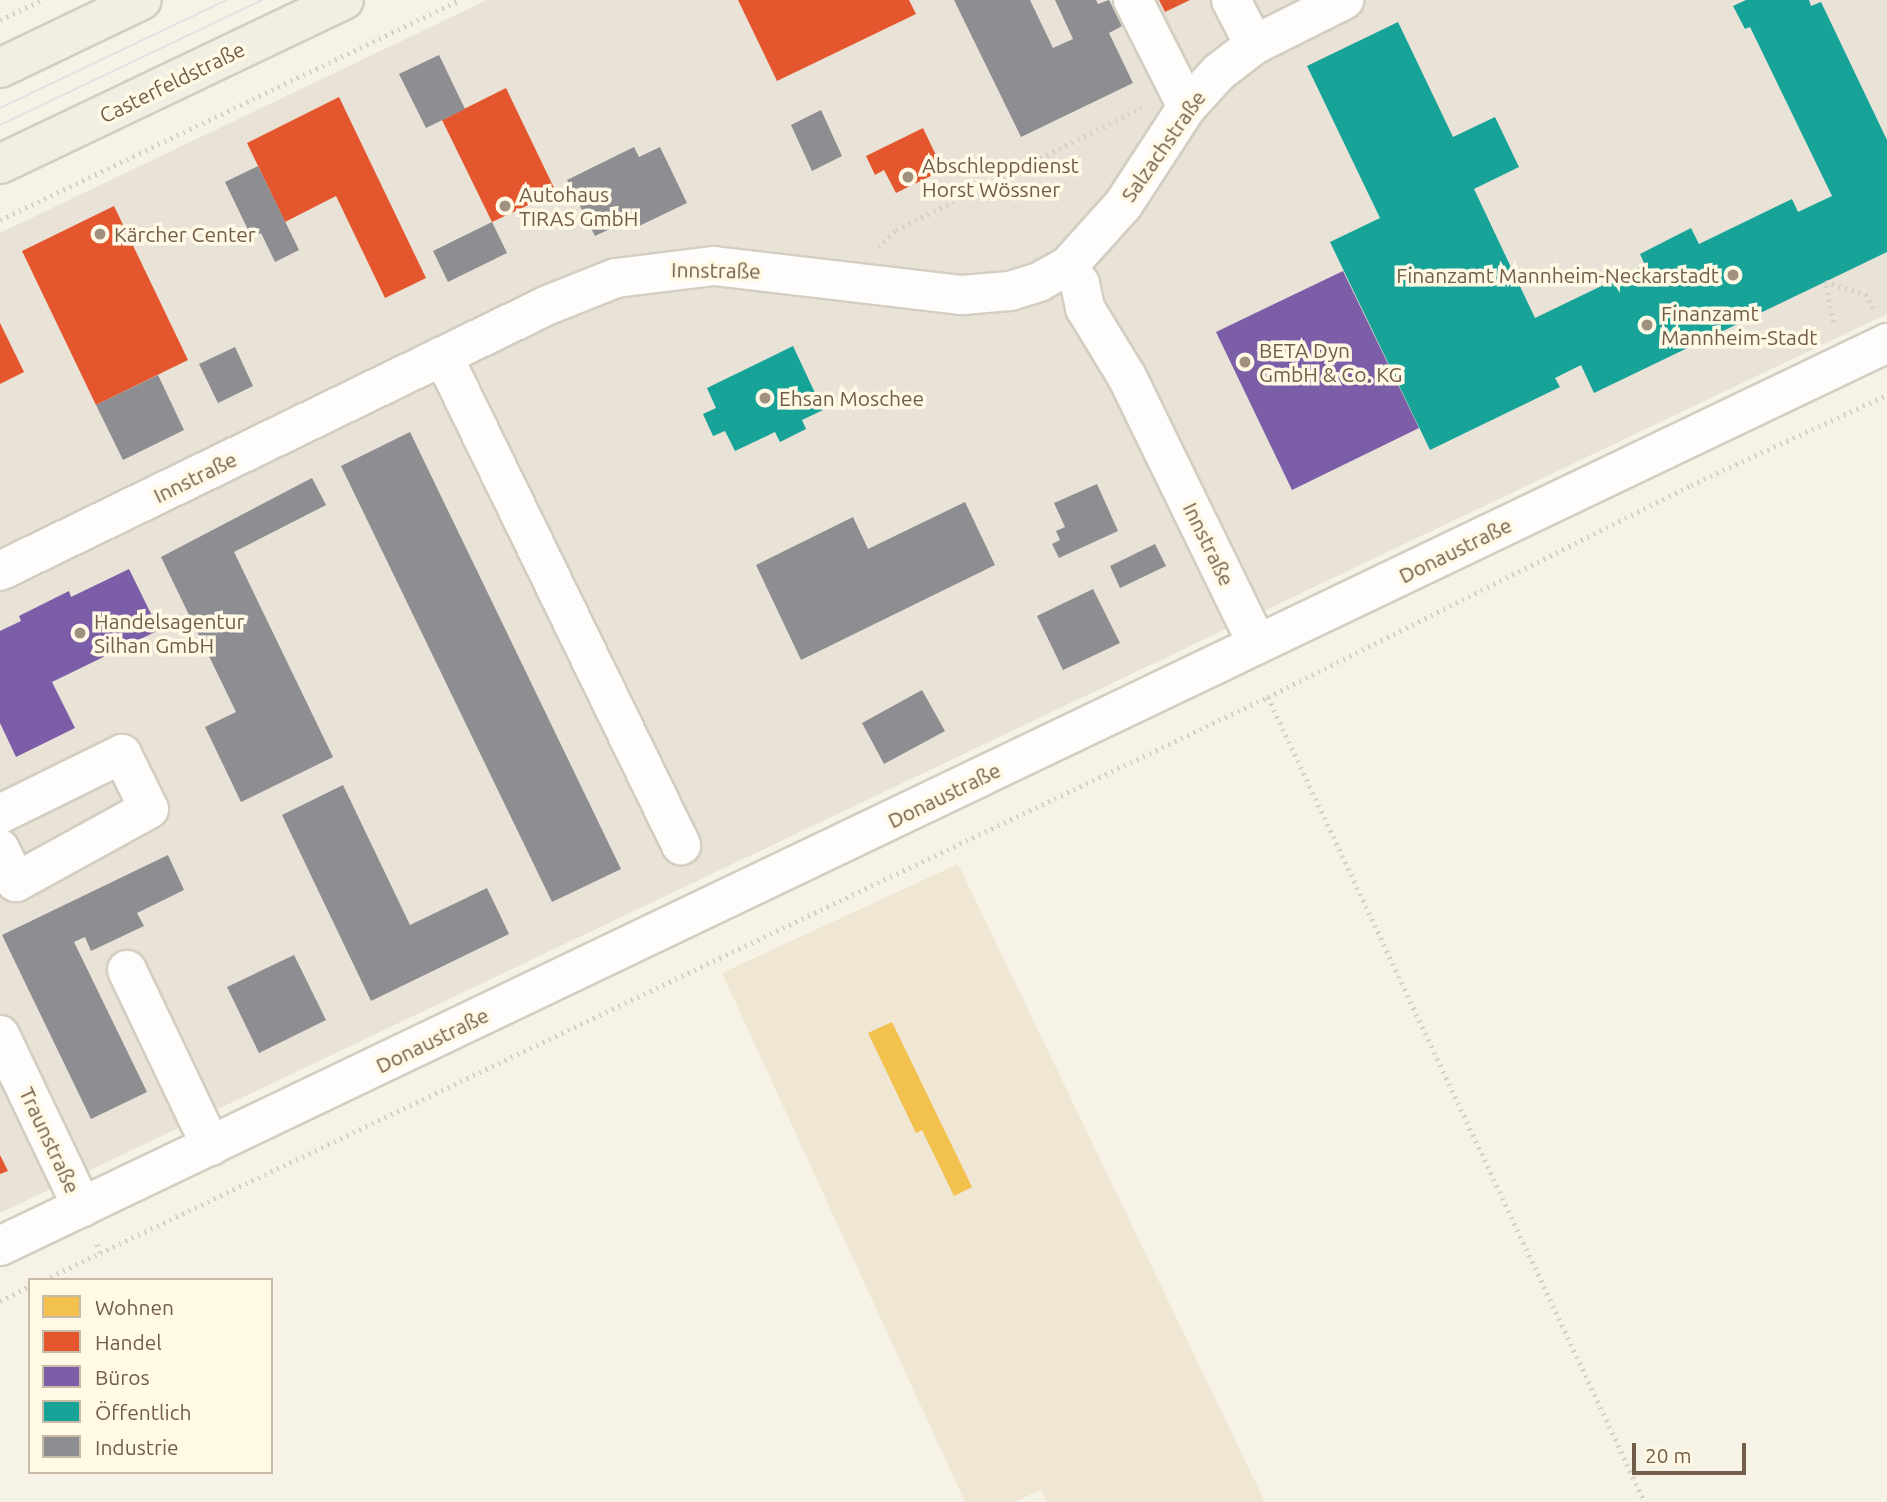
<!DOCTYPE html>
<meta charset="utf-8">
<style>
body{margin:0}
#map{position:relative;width:1887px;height:1502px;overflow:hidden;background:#f6f2e6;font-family:Ubuntu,sans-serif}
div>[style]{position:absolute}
.residential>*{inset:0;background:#efe6d3}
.industrial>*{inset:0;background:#e8e2d7}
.homes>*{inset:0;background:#f2c14e}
.shops>*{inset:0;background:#e4572e}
.offices>*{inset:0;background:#7b5ea7}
.public>*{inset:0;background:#17a398}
.industry>*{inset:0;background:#8d8d92}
.path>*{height:4.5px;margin-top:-2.25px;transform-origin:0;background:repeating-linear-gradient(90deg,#d7d0c9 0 2px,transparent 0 7px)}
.roads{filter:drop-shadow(2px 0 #d4cdc1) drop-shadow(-2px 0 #d4cdc1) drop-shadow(0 2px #d4cdc1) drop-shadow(0 -2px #d4cdc1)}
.minor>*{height:38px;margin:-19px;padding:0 19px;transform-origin:19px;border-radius:19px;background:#fefdfb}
.major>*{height:38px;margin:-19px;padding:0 19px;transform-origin:19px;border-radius:19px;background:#f1eee3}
.tram>*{height:2px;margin:-1px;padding:0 1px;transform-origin:1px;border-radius:1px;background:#e4e1e3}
.dots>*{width:19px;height:19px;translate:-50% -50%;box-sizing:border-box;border:4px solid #fff9e6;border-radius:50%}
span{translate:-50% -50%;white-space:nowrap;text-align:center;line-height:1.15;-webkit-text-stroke:7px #fff9e6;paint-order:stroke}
.street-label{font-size:21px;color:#725d48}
.poi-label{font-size:21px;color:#725d48}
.left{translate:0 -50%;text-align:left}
.right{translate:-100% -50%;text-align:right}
.legend{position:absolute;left:28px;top:1278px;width:245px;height:196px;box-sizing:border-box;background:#fff9e6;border:2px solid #c7bba7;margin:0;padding:9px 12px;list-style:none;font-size:21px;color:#725d48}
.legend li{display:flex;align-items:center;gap:14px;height:35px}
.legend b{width:35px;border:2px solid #c7bba7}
.scale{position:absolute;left:1632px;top:1443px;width:114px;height:32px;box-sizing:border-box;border:4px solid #725d48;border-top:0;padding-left:9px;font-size:21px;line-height:24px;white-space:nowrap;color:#725d48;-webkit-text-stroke:5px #fff9e6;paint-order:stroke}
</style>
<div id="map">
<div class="residential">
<i style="clip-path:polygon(958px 864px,1265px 1502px,1047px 1502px,1041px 1490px,1014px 1502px,965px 1502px,722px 973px)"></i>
</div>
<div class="industrial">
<i style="clip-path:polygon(487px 0,1887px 0,1887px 314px,0 1213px,0 233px)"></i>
</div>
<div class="homes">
<i style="clip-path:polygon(892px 1022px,972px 1187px,954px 1196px,922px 1130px,916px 1133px,868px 1033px)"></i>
</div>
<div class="shops">
<i style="clip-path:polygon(738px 0,909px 0,916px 14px,777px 81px)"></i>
<i style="clip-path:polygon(1159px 0,1190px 0,1165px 12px)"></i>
<i style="clip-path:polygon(506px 88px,556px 192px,492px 222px,442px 120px)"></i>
<i style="clip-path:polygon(339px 97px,426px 278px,385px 298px,336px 196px,285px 222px,247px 143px)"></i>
<i style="clip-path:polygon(923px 128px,943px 170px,896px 193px,884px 170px,875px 175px,866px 156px)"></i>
<i style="clip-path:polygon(114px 206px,188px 360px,96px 405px,22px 251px)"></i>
<i style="clip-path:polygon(0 323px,24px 372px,0 384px)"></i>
<i style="clip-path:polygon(0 1155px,8px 1171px,0 1174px)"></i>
</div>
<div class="offices">
<i style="clip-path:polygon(1343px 271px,1419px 428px,1292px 490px,1216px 332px)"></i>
<i style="clip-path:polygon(129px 569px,159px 630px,52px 682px,75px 728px,16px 757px,0 723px,0 631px,21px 621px,19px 616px,69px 591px,71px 597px)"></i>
</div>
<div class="public">
<i style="clip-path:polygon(1746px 0,1809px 0,1811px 6px,1821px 2px,1887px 140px,1887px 252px,1594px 393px,1581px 365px,1555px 378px,1560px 387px,1430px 450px,1330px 242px,1380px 218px,1307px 66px,1398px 22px,1453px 137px,1495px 117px,1519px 167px,1474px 189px,1535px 318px,1645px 265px,1640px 254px,1691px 228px,1699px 244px,1792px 199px,1798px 212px,1832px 196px,1750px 27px,1745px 29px,1733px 6px)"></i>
<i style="clip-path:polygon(793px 346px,823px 410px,802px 420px,806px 429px,780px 442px,775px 432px,735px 451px,725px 431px,713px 436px,703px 414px,716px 408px,707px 388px)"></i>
</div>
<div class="industry">
<i style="clip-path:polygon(954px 0,1030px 0,1053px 48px,1073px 39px,1055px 0,1096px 0,1098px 4px,1109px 0,1122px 26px,1109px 33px,1133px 83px,1021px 137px)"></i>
<i style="clip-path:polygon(439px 55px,465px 109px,426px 128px,399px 74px)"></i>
<i style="clip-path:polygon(821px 110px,842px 156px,812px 171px,791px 125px)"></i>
<i style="clip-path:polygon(634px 147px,639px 157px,660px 147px,687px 203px,639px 226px,635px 217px,595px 236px,567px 180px)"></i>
<i style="clip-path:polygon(258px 166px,299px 250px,275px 262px,261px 233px,252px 238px,225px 182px)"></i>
<i style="clip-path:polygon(492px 222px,507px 253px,448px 282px,433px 251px)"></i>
<i style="clip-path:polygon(235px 347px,253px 386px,218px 403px,199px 364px)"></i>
<i style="clip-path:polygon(158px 375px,184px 430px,123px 460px,96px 405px)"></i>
<i style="clip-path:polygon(410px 432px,621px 869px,552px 902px,341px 466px)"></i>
<i style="clip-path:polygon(312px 478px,326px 505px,234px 552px,333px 757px,241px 802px,205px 727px,236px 712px,161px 557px)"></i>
<i style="clip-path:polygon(1097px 484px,1118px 531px,1059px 558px,1052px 544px,1060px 540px,1056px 531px,1065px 527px,1054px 503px)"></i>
<i style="clip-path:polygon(965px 502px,995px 565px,801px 660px,756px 565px,853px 517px,868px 549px)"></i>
<i style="clip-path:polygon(1155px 544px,1166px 566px,1120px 588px,1110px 566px)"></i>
<i style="clip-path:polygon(1093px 589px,1120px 643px,1063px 670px,1037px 616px)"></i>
<i style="clip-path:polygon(922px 690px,945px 731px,884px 764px,862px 723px)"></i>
<i style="clip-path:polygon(343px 785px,410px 925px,487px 888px,509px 934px,371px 1001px,282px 815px)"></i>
<i style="clip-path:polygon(168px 855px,184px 890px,137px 913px,144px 926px,91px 951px,85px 937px,74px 942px,147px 1092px,91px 1119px,2px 935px)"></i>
<i style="clip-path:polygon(294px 955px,326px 1020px,259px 1053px,227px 987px)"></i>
</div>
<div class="path">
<i style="left:0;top:20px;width:47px;rotate:-25.5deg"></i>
<i style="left:0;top:220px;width:510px;rotate:-25.56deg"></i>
<i style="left:878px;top:247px;width:25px;rotate:-43deg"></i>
<i style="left:896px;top:230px;width:274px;rotate:-26.5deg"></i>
<i style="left:1833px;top:322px;width:41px;rotate:-101.3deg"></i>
<i style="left:1825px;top:282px;width:43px;rotate:16.3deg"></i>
<i style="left:1866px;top:294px;width:18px;rotate:63deg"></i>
<i style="left:1268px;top:697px;width:889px;rotate:64.91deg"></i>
<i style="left:100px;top:1253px;width:1294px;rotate:-25.46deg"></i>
<i style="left:1268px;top:697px;width:473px;rotate:-26.6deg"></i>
<i style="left:1691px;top:485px;width:216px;rotate:-24.7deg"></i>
<i style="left:44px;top:1280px;width:62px;rotate:-25.7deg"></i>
<i style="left:100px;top:1253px;width:14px;rotate:-111deg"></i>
<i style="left:0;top:1301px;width:34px;rotate:-27deg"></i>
</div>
<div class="roads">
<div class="minor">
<i style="left:1133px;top:0;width:120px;rotate:63.2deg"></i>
<i style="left:1231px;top:0;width:51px;rotate:62.9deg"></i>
<i style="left:1068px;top:266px;width:22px;rotate:56deg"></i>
<i style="left:1080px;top:284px;width:25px;rotate:78deg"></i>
<i style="left:1085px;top:308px;width:81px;rotate:58.7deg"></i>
<i style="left:1127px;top:377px;width:297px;rotate:64deg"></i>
<i style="left:444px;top:358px;width:542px;rotate:64.05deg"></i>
<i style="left:0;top:571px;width:609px;rotate:-25.89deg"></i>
<i style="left:548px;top:305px;width:73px;rotate:-21.7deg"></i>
<i style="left:616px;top:278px;width:99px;rotate:-7deg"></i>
<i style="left:714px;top:266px;width:250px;rotate:6.7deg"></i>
<i style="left:962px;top:295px;width:48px;rotate:-4.8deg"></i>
<i style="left:1010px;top:291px;width:30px;rotate:-17deg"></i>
<i style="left:1039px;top:282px;width:33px;rotate:-29deg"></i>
<i style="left:1068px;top:266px;width:82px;rotate:-48deg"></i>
<i style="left:1123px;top:205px;width:117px;rotate:-56.9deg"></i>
<i style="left:1187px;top:107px;width:47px;rotate:-47.6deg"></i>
<i style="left:1219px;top:72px;width:44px;rotate:-37.6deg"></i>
<i style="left:1254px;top:45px;width:101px;rotate:-26.6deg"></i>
<i style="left:0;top:814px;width:136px;rotate:-26.2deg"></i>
<i style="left:122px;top:754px;width:61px;rotate:63.9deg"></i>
<i style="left:149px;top:809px;width:152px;rotate:151.2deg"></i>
<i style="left:16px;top:882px;width:37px;rotate:-116deg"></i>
<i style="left:127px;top:970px;width:195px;rotate:64.5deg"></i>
<i style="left:0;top:1035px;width:191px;rotate:64.5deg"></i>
<i style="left:0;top:1246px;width:2092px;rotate:-25.57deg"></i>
</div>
<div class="major">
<i style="left:0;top:68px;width:157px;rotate:-25.6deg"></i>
<i style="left:0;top:164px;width:381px;rotate:-25.5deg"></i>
</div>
</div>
<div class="tram">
<i style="left:0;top:108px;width:250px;rotate:-25.5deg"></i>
<i style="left:0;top:125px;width:290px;rotate:-25.5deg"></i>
</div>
<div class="dots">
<i style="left:908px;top:177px;background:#a0917f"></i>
<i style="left:505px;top:206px;background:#a0917f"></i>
<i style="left:100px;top:234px;background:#a0917f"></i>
<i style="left:1733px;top:275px;background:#a0917f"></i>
<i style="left:1647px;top:325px;background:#a0917f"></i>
<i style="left:1245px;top:362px;background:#a0917f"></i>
<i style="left:765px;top:398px;background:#a0917f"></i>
<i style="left:80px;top:633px;background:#a0917f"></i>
</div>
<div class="street-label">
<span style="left:172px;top:82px;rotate:-26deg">Casterfeldstraße</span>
<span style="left:1163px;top:146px;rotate:-55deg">Salzachstraße</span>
<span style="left:716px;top:270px;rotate:1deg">Innstraße</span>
<span style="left:195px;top:477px;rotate:-26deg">Innstraße</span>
<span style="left:1209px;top:544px;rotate:64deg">Innstraße</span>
<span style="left:1455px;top:550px;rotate:-26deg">Donaustraße</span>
<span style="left:944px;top:795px;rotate:-26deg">Donaustraße</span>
<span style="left:432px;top:1040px;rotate:-26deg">Donaustraße</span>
<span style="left:50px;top:1140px;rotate:65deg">Traunstraße</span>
</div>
<div class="poi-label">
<span class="left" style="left:922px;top:177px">Abschleppdienst<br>Horst Wössner</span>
<span class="left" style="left:519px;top:206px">Autohaus<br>TIRAS GmbH</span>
<span class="left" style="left:114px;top:234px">Kärcher Center</span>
<span class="right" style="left:1719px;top:275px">Finanzamt Mannheim-Neckarstadt</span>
<span class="left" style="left:1661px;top:325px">Finanzamt<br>Mannheim-Stadt</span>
<span class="left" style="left:1259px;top:362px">BETA Dyn<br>GmbH &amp; Co. KG</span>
<span class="left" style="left:779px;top:398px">Ehsan Moschee</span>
<span class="left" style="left:94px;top:633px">Handelsagentur<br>Silhan GmbH</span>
</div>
<ul class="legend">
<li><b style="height:19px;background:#f2c14e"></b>Wohnen</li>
<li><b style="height:19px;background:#e4572e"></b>Handel</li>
<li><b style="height:19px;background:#7b5ea7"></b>Büros</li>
<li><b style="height:19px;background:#17a398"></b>Öffentlich</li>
<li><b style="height:19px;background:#8d8d92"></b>Industrie</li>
</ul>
<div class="scale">20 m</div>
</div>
